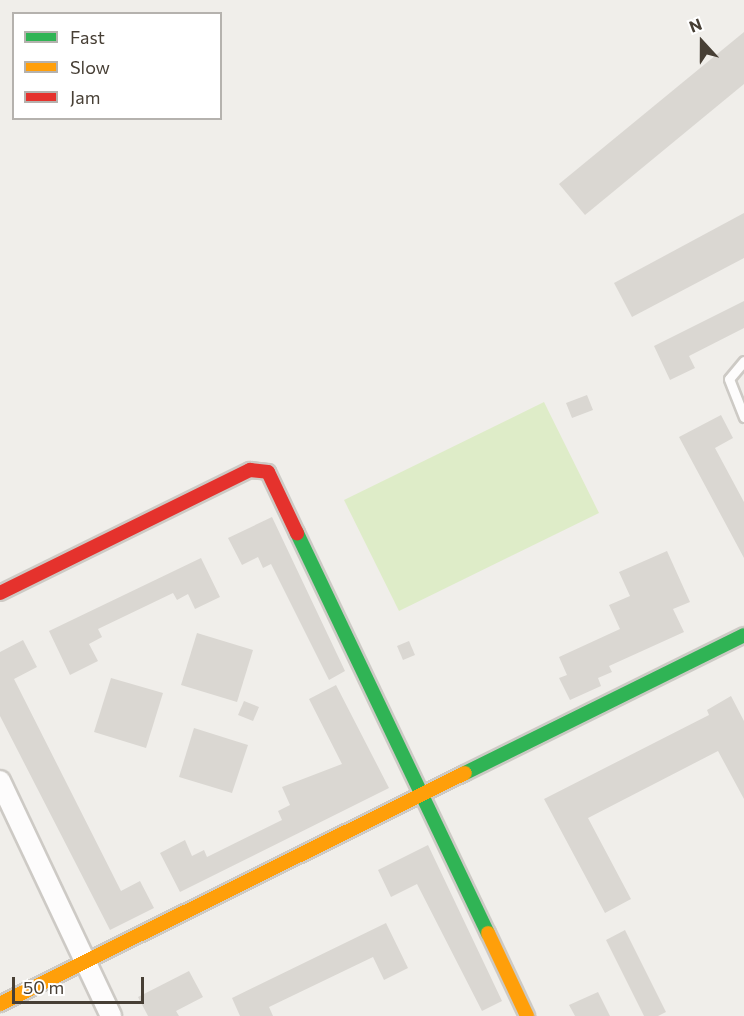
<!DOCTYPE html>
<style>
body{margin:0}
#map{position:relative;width:744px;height:1016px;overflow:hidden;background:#f0eeea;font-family:Commissioner,sans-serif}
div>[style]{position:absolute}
.green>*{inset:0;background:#deecc8}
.building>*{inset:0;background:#dad7d2}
.roads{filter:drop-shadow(2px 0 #cdcac5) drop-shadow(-2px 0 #cdcac5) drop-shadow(0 2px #cdcac5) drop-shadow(0 -2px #cdcac5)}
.lane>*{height:9px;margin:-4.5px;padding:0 4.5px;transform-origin:4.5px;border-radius:4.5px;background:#fdfcfc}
.street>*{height:20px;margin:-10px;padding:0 10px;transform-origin:10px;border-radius:10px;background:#fdfcfc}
.fast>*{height:14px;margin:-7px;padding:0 7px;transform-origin:7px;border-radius:7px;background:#30b455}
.slow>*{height:14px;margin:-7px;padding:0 7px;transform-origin:7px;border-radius:7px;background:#ff9f0a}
.jam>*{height:14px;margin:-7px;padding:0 7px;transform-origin:7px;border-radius:7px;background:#e5322d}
span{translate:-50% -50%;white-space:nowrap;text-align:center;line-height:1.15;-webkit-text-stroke:4.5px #fff;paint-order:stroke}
.legend{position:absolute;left:12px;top:12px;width:210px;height:108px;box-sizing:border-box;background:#fff;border:2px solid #b5b2ae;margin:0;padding:8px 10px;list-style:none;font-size:18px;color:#473f35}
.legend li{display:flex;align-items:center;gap:12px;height:30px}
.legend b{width:30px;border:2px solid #b5b2ae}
.north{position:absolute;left:672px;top:12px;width:60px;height:60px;-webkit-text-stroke:4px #fff;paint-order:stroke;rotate:339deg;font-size:16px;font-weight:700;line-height:24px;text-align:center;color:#473f35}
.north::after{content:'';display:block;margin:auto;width:21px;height:27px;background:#473f35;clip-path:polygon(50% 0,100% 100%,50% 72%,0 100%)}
.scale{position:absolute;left:12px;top:977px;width:132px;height:27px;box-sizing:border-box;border:3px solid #473f35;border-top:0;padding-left:8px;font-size:18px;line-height:21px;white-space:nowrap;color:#473f35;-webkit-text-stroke:4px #fff;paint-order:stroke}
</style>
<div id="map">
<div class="green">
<i style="clip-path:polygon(544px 402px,599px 513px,399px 611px,344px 500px)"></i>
</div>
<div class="building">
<i style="clip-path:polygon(744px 32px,744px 84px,585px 215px,559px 184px)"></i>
<i style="clip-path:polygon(744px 213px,744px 258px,632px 317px,614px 283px)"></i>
<i style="clip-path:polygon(744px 301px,744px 328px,689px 356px,695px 368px,670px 380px,654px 346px)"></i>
<i style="clip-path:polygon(587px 395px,593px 410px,572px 418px,566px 403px)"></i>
<i style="clip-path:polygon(721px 415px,733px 438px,715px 448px,744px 502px,744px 558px,679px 437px)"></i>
<i style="clip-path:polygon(272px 517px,345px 671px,329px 680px,271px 564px,263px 568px,258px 557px,242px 565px,228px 538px)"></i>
<i style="clip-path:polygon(667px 551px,690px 602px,673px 609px,684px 632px,609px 666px,612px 672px,598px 678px,601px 686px,570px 700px,559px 678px,567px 675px,559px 657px,620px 629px,609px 605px,630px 596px,619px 572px)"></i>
<i style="clip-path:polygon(201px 558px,220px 597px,195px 609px,188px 594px,177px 600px,173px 593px,98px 629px,102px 637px,89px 644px,98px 661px,70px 675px,49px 631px)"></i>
<i style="clip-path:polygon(197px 633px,253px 650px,237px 702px,181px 685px)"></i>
<i style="clip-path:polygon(23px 640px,37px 667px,14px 679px,121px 891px,140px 881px,154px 908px,110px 930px,0 716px,0 652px)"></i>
<i style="clip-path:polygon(409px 641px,415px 655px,403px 660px,397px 646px)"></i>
<i style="clip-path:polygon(111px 678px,163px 693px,146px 748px,94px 732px)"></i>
<i style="clip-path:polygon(336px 685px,389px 788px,180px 892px,160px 853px,185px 840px,192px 856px,204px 850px,207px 857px,282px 820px,278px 811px,290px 805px,282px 787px,342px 764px,309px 699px)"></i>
<i style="clip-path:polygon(731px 696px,744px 721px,744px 799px,718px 751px,588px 818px,631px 899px,605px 913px,544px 799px,709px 715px,707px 710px)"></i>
<i style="clip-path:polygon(244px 701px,259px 707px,253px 721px,238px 715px)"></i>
<i style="clip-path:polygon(194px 728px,248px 745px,232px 793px,179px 777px)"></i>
<i style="clip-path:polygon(428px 845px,502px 1001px,482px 1011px,417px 884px,391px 897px,378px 870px)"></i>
<i style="clip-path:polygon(386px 923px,408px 968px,384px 980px,373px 957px,269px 1007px,273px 1016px,240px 1016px,232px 998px)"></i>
<i style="clip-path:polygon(625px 930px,666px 1012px,658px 1016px,644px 1016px,606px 940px)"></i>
<i style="clip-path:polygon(189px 971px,203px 997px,176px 1011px,179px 1016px,148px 1016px,138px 997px)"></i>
<i style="clip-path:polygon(598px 992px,610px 1016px,575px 1016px,569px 1005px)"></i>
</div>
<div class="roads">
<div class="lane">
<i style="left:744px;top:361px;width:23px;rotate:130deg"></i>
<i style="left:729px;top:379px;width:41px;rotate:68.5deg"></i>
</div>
<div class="street">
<i style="left:0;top:781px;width:260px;rotate:64.7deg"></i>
</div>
<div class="fast">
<i style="left:297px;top:533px;width:443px;rotate:64.5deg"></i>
<i style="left:465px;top:773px;width:311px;rotate:-26.3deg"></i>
</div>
<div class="slow">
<i style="left:488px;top:933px;width:92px;rotate:64.8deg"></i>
<i style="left:0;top:1004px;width:519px;rotate:-26.42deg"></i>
</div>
<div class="jam">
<i style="left:0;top:593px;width:279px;rotate:-26.2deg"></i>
<i style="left:250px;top:470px;width:18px;rotate:6deg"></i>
<i style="left:268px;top:472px;width:68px;rotate:64.6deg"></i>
</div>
</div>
<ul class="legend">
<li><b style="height:8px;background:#30b455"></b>Fast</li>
<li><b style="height:8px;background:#ff9f0a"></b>Slow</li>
<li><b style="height:8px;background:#e5322d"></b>Jam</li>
</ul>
<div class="north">N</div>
<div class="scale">50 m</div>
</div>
